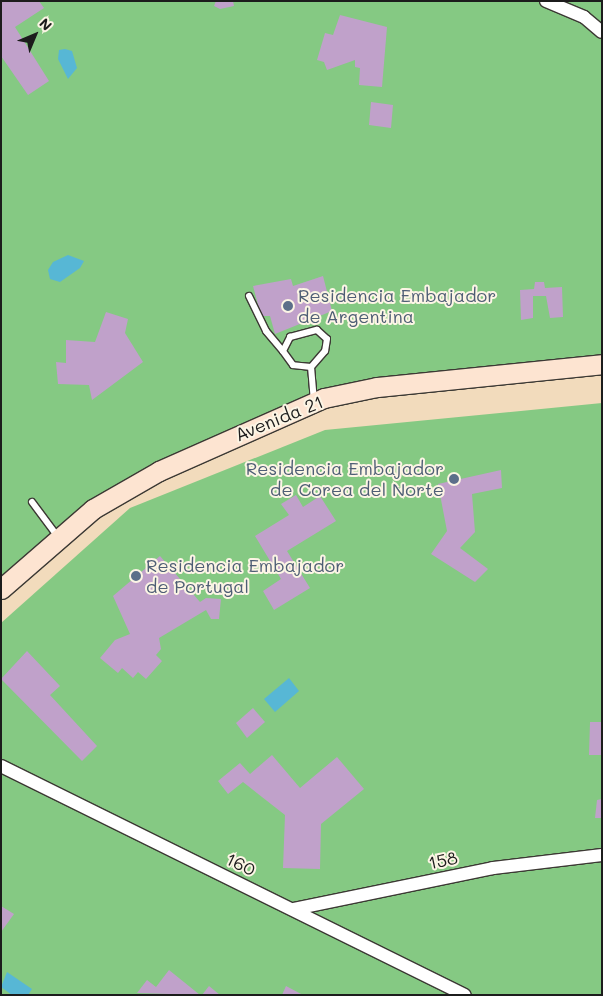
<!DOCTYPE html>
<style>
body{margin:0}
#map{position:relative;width:603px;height:996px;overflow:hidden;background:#f2dbbc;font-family:Mali,sans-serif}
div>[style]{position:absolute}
.green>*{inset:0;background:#85c983}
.water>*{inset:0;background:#57b7d5}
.building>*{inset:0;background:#c0a1ca}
.roads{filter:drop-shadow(1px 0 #3c3934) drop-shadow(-1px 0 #3c3934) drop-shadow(0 1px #3c3934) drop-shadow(0 -1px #3c3934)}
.service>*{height:6px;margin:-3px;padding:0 3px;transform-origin:3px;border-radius:3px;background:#fff}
.minor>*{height:12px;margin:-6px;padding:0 6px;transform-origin:6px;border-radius:6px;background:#fff}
.secondary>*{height:19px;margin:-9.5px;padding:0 9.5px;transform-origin:9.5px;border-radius:9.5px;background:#fde4d1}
.dots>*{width:14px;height:14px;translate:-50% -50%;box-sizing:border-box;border:2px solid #fcf5e5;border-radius:50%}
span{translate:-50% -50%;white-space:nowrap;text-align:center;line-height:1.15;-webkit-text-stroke:4px #fcf5e5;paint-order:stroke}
.service-label{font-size:18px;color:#4e5e75}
.left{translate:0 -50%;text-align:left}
.right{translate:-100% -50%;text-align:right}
.street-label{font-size:18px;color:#1c1c1c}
.frame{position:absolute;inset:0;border:2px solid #1c1c1c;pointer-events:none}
.north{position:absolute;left:10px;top:10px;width:50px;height:50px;-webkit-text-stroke:4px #fcf5e5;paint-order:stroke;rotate:45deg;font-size:14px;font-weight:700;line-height:20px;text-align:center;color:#1c1c1c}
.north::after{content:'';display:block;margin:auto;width:18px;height:22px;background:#1c1c1c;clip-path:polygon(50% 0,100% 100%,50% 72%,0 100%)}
</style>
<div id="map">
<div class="green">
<i style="clip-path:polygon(1px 1px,602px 1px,602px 364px,324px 398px,159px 471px,1px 589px)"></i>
<i style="clip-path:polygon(602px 403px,602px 995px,1px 995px,1px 623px,130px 508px,325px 430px)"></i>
</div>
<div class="water">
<i style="clip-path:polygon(65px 49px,72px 51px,77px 68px,68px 79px,58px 59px,59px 50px)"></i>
<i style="clip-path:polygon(68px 255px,84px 261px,80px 268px,60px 282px,50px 279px,48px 270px,53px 262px)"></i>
<i style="clip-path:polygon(289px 678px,299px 691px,275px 712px,264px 699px)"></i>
<i style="clip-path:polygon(7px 972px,32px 989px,28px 995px,12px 995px,1px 987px)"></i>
</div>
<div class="building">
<i style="clip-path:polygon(1px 1px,39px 1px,44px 8px,15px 27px,49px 81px,28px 95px,1px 56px)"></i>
<i style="clip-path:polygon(216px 1px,233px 1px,234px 6px,220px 9px,214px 6px)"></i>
<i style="clip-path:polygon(340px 15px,387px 27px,382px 87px,359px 85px,360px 68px,355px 67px,355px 60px,327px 70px,324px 62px,317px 60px,325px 33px,333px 35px)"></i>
<i style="clip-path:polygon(371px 102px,393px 105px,391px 128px,369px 125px)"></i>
<i style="clip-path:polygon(323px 276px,332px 311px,275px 334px,270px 316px,261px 316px,253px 286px,291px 279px,293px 286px)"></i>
<i style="clip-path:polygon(535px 282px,544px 282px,545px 288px,562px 287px,563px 317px,550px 318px,546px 296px,533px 296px,533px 318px,521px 320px,520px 290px,534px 289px)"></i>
<i style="clip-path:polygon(106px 312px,128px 319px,125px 333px,143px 362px,92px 400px,89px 385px,58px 384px,56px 362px,66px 363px,66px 340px,95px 342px)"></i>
<i style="clip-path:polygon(501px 470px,502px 488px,472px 494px,475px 532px,460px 548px,488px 569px,475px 582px,431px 554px,447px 531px,438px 484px)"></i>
<i style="clip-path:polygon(296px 495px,303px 507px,320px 496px,336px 521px,287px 551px,310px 588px,274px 610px,263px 591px,281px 579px,255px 536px,289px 515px,281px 504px)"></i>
<i style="clip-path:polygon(160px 556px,200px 602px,206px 598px,221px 599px,219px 619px,211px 619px,206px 610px,159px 638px,161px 649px,156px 655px,162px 661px,146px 679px,138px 672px,133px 678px,122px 668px,118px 673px,100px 658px,115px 640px,130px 634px,113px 596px)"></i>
<i style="clip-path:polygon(27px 651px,60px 686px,50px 695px,97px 746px,82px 761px,1px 679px)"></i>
<i style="clip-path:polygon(253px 708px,265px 722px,247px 738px,236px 723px)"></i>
<i style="clip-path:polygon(590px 722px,602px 722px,602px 755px,589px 755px)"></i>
<i style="clip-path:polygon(272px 755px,300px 788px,337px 757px,364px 789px,321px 824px,320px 869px,283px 868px,285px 815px,243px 782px,228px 794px,218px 781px,240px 763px,250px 774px)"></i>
<i style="clip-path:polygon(602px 799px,602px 818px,595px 818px,597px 800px)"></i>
<i style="clip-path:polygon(1px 906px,14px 914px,1px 932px)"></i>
<i style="clip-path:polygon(169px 970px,200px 995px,137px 993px,147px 980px,156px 987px)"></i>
<i style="clip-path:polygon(209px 986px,220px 995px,202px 995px)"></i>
<i style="clip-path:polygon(286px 986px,303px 995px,282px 995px)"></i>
</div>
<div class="roads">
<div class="service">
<i style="left:249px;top:296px;width:39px;rotate:64deg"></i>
<i style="left:266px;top:331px;width:26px;rotate:50deg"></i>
<i style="left:311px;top:367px;width:18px;rotate:-174deg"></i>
<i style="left:293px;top:365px;width:17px;rotate:-126deg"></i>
<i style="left:283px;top:351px;width:16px;rotate:-63deg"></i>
<i style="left:290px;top:337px;width:28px;rotate:-15deg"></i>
<i style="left:317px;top:330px;width:13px;rotate:42deg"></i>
<i style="left:327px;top:339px;width:12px;rotate:99deg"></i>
<i style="left:325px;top:351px;width:21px;rotate:131deg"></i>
<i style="left:311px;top:367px;width:32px;rotate:85deg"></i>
<i style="left:32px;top:502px;width:44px;rotate:53.4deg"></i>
</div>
<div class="minor">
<i style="left:546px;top:1px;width:41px;rotate:22.8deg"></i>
<i style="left:584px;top:17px;width:23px;rotate:40deg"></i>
<i style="left:1px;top:766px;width:517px;rotate:26.27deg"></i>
<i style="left:294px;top:909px;width:203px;rotate:-11.6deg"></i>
<i style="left:493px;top:868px;width:110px;rotate:-6.8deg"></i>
</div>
<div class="secondary">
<i style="left:1px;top:589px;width:122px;rotate:-41deg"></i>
<i style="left:93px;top:509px;width:76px;rotate:-29.9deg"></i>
<i style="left:159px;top:471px;width:180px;rotate:-23.9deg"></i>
<i style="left:324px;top:398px;width:54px;rotate:-11.7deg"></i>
<i style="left:377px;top:387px;width:226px;rotate:-5.8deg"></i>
</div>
</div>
<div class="dots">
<i style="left:288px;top:306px;background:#5c6f8a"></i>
<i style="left:454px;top:479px;background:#5c6f8a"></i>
<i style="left:136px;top:576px;background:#5c6f8a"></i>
</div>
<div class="service-label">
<span class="left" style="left:298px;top:306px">Residencia Embajador<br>de Argentina</span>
<span class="right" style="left:444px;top:479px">Residencia Embajador<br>de Corea del Norte</span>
<span class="left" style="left:146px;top:576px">Residencia Embajador<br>de Portugal</span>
</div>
<div class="street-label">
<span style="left:279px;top:418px;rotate:-22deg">Avenida 21</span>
<span style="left:443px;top:860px;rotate:-12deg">158</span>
<span style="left:241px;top:864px;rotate:26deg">160</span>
</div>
<div class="frame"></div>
<div class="north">N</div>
</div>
